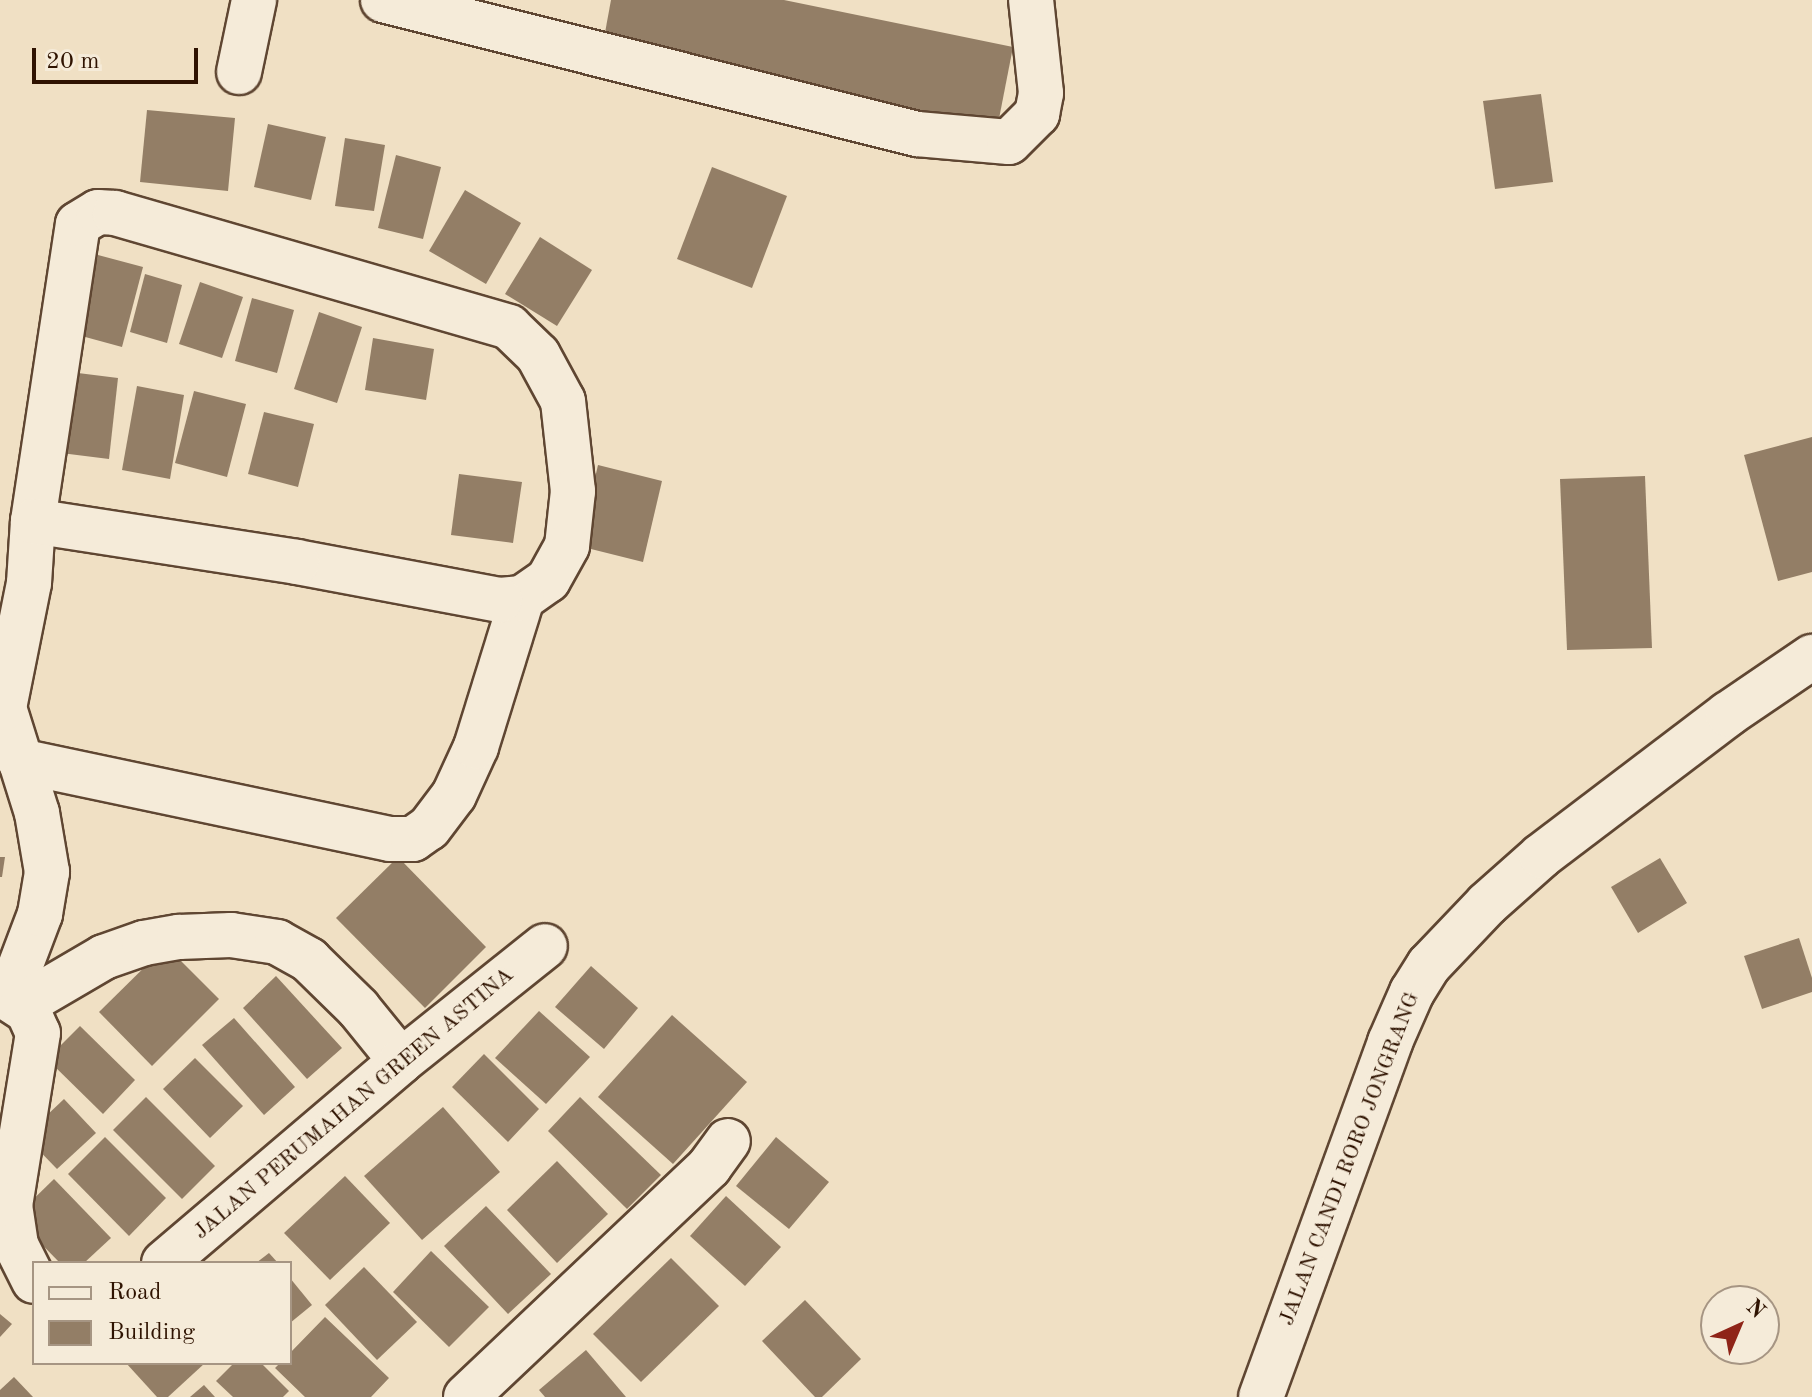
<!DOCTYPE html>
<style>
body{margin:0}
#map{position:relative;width:1812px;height:1397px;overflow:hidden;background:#f0e0c4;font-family:"Old Standard TT",serif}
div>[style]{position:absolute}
.building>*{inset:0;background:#937e66}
.roads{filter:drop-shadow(2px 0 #5f4632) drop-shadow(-2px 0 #5f4632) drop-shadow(0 2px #5f4632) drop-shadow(0 -2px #5f4632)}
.minor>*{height:44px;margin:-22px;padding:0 22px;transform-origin:22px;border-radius:22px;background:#f5ebd9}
span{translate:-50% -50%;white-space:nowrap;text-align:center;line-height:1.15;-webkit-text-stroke:7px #f5ebd9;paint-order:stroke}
.street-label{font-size:22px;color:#2f1301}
.legend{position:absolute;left:32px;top:1261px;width:260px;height:104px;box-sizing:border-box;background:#f5ebd9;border:2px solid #a69583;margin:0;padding:10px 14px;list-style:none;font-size:24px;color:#2f1301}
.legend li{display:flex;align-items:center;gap:16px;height:40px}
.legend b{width:40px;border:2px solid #a69583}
.north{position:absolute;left:1700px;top:1285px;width:80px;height:80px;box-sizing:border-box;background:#f5ebd9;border:2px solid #a69583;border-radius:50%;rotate:44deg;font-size:22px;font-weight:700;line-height:32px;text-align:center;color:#2f1301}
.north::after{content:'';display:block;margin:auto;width:28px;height:36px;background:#8f2418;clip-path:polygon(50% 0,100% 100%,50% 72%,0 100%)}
.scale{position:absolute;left:32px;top:48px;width:166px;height:36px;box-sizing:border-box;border:4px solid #2f1301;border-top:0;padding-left:10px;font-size:24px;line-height:28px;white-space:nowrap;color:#2f1301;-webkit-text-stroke:6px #f5ebd9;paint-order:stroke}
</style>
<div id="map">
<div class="building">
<i style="clip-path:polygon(611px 0,784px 0,1013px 47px,997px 129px,602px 49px)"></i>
<i style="clip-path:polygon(1541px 94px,1553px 182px,1495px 189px,1483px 101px)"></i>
<i style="clip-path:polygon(147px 110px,235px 118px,228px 191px,140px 182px)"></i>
<i style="clip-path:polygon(268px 124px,326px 137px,311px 200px,254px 187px)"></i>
<i style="clip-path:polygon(345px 138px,385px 145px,374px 211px,335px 206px)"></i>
<i style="clip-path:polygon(396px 155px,441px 167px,423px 239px,378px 228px)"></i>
<i style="clip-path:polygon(712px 167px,787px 196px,752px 288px,677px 259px)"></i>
<i style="clip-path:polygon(465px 190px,521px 223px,486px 284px,429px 251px)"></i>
<i style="clip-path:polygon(540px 237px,592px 270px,557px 326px,505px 294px)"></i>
<i style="clip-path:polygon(98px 255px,143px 267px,122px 347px,78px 335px)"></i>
<i style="clip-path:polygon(145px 274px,182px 285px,167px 343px,130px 332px)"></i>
<i style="clip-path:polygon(200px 282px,243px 297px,222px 358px,179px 344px)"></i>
<i style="clip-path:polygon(252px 298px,294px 310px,277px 373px,235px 361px)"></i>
<i style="clip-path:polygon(319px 312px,362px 327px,337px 403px,294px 389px)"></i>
<i style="clip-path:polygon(373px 338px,434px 349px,426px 400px,365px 390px)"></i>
<i style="clip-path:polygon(70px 372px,118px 378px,109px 459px,61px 453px)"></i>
<i style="clip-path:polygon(137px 386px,184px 395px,170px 479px,122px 470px)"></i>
<i style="clip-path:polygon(194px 391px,246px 404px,227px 477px,175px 463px)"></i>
<i style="clip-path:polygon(264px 412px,314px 424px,298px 487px,248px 474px)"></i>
<i style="clip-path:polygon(1812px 437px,1812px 572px,1778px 581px,1744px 455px)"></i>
<i style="clip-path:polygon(598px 465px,662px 481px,643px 562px,579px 546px)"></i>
<i style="clip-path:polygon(459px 474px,522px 482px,513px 543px,451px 535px)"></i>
<i style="clip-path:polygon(1645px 476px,1652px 648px,1567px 650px,1560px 479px)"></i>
<i style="clip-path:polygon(0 857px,5px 857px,2px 877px,0 877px)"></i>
<i style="clip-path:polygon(398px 857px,486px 947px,425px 1008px,336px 918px)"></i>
<i style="clip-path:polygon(1660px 858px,1687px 903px,1638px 933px,1611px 887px)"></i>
<i style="clip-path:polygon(1799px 938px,1812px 978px,1812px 992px,1762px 1009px,1744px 956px)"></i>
<i style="clip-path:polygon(166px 946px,219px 999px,152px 1066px,99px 1012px)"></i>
<i style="clip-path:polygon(591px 966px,638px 1008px,604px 1049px,555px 1007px)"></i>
<i style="clip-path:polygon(276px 976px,342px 1048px,307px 1079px,243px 1008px)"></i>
<i style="clip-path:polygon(539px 1011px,590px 1057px,546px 1104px,495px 1058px)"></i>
<i style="clip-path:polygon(672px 1015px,747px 1082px,673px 1164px,598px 1097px)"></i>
<i style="clip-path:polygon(234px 1018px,295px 1087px,264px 1115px,202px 1045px)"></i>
<i style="clip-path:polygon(80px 1026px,135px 1080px,103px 1114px,47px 1059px)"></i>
<i style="clip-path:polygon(484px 1054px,539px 1109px,508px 1142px,452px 1087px)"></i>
<i style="clip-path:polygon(195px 1058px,243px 1106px,210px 1138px,163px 1089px)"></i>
<i style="clip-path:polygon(146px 1097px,215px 1166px,182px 1199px,113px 1130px)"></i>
<i style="clip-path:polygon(580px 1097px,661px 1175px,627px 1209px,548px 1131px)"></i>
<i style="clip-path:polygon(64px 1099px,96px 1133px,57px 1169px,25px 1136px)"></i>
<i style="clip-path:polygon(443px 1107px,500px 1172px,422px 1240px,364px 1176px)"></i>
<i style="clip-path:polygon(105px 1137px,166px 1198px,129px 1236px,68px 1174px)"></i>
<i style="clip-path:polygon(776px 1137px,829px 1182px,789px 1229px,736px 1186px)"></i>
<i style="clip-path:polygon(557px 1161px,608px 1214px,557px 1263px,507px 1210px)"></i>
<i style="clip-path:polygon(345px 1176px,390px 1223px,330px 1280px,284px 1233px)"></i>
<i style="clip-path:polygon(54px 1179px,111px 1238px,84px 1263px,60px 1263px,15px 1217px)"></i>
<i style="clip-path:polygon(726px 1196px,781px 1247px,745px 1286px,690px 1236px)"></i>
<i style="clip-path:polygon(486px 1206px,551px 1274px,508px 1314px,444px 1246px)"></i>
<i style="clip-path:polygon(431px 1251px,489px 1307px,449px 1347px,393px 1292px)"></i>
<i style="clip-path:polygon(269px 1253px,278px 1263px,256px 1263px)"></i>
<i style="clip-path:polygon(671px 1258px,719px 1306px,641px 1382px,593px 1334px)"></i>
<i style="clip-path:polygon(364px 1267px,417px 1322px,377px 1360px,325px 1305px)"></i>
<i style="clip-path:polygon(290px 1278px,312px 1305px,290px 1323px)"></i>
<i style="clip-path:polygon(805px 1300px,861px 1359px,822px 1397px,815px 1397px,762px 1341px)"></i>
<i style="clip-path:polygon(0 1314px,12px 1324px,0 1337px)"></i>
<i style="clip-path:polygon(325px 1317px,389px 1378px,371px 1397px,305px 1397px,275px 1368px,280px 1363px,290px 1363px,290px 1353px)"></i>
<i style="clip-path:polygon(586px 1350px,626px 1397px,545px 1397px,539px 1390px)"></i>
<i style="clip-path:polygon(126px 1363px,205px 1363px,168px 1397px,157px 1397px)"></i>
<i style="clip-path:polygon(234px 1363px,261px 1363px,289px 1391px,283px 1397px,233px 1397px,216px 1381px)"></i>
<i style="clip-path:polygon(14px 1377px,33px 1397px,0 1397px,0 1390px)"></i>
<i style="clip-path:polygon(204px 1385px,215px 1397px,190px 1397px)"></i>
</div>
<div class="roads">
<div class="minor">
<i style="left:383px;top:0;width:551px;rotate:14.09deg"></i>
<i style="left:917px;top:134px;width:92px;rotate:5deg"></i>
<i style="left:1009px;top:142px;width:40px;rotate:-45deg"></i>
<i style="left:1037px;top:114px;width:21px;rotate:-79deg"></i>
<i style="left:1041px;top:93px;width:94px;rotate:-96.1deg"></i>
<i style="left:239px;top:72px;width:74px;rotate:-78.2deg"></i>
<i style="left:20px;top:761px;width:378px;rotate:11.9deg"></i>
<i style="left:390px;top:839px;width:23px"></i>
<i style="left:413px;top:839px;width:19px;rotate:-35deg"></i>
<i style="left:429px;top:828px;width:41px;rotate:-52.9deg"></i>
<i style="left:454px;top:795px;width:53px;rotate:-65.4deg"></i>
<i style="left:476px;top:747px;width:156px;rotate:-72.8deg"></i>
<i style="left:0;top:993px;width:33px;rotate:33deg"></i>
<i style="left:28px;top:1011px;width:24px;rotate:66deg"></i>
<i style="left:38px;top:1033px;width:174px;rotate:99.2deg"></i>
<i style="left:10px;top:1205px;width:40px;rotate:81.5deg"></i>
<i style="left:16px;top:1245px;width:40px;rotate:63.4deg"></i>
<i style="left:9px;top:996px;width:88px;rotate:-69.3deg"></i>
<i style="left:40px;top:914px;width:43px;rotate:-80.5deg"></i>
<i style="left:47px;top:872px;width:60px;rotate:-99.6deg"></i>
<i style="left:37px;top:813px;width:110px;rotate:-107.4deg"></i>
<i style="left:4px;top:708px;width:127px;rotate:-78.7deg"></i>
<i style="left:29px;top:583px;width:62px;rotate:-86.3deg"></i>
<i style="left:33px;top:521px;width:300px;rotate:-81.4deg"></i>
<i style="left:78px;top:224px;width:23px;rotate:-31deg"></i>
<i style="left:98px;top:212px;width:17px;rotate:3deg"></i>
<i style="left:115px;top:213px;width:410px;rotate:16.1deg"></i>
<i style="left:509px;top:327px;width:40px;rotate:44deg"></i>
<i style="left:538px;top:355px;width:52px;rotate:61.5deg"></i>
<i style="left:563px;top:401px;width:91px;rotate:83.7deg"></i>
<i style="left:573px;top:491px;width:55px;rotate:96.2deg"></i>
<i style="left:567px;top:546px;width:39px;rotate:119deg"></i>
<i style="left:548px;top:580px;width:32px;rotate:145deg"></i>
<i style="left:522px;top:598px;width:22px;rotate:175deg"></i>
<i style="left:500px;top:600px;width:207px;rotate:-169.4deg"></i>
<i style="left:297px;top:562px;width:267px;rotate:-171.2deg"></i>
<i style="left:22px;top:1005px;width:95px;rotate:-30.3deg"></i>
<i style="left:104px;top:957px;width:42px;rotate:-19.3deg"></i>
<i style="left:144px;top:943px;width:36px;rotate:-10deg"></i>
<i style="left:179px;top:937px;width:52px;rotate:-2.2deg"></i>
<i style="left:231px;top:935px;width:47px;rotate:8.7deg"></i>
<i style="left:277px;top:942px;width:37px;rotate:29deg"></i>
<i style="left:309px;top:960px;width:69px;rotate:44.4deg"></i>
<i style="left:358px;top:1008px;width:68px;rotate:50.9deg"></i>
<i style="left:164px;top:1263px;width:311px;rotate:-40.4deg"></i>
<i style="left:401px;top:1061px;width:184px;rotate:-38.6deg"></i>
<i style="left:466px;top:1397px;width:335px;rotate:-43.4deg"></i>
<i style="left:709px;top:1167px;width:32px;rotate:-54deg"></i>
<i style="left:1261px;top:1397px;width:378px;rotate:-70deg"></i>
<i style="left:1390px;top:1042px;width:55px;rotate:-66.3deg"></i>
<i style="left:1412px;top:992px;width:32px;rotate:-58deg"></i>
<i style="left:1429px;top:965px;width:84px;rotate:-46.4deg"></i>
<i style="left:1487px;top:904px;width:72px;rotate:-41.6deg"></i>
<i style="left:1541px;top:856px;width:235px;rotate:-37.2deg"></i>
<i style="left:1728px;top:714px;width:102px;rotate:-34.2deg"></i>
</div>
</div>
<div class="street-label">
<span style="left:354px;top:1104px;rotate:-40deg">JALAN PERUMAHAN GREEN ASTINA</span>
<span style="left:1350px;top:1159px;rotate:-69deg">JALAN CANDI RORO JONGRANG</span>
</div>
<ul class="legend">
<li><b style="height:10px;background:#f5ebd9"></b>Road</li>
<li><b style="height:22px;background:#937e66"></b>Building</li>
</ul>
<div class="north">N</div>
<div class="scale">20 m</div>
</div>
